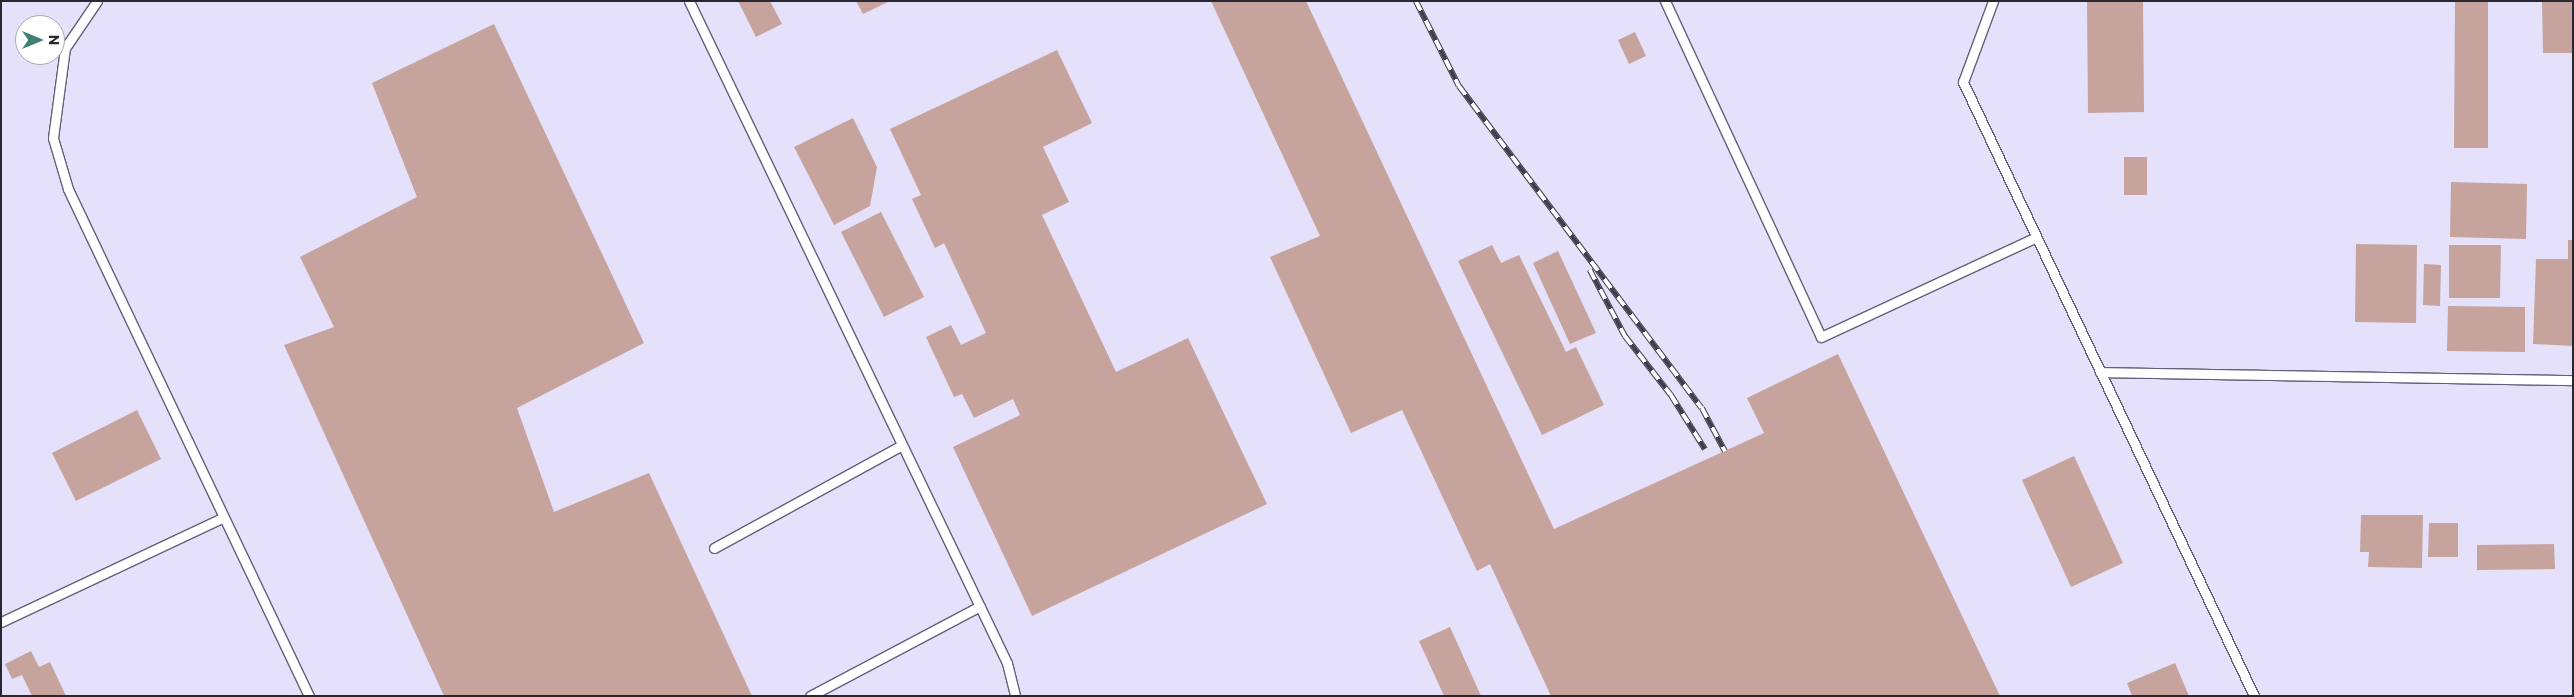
<!DOCTYPE html>
<style>
body{margin:0}
#map{position:relative;width:2574px;height:697px;overflow:hidden;background:#e5e1fa;font-family:Commissioner,sans-serif}
div>[style]{position:absolute}
.building>*{inset:0;background:#c6a39d}
.roads{filter:drop-shadow(1px 0 #645f7a) drop-shadow(-1px 0 #645f7a) drop-shadow(0 1px #645f7a) drop-shadow(0 -1px #645f7a)}
.service>*{height:9px;margin:-4.5px;padding:0 4.5px;transform-origin:4.5px;border-radius:4.5px;background:#fff}
.rail>*{height:5.5px;margin-top:-2.75px;transform-origin:0;background:repeating-linear-gradient(90deg,#fff 0 11px,#413e4b 0 22px);box-sizing:border-box;border-block:1px solid #413e4b}
span{translate:-50% -50%;white-space:nowrap;text-align:center;line-height:1.15;-webkit-text-stroke:4.5px #fff;paint-order:stroke}
.frame{position:absolute;inset:0;border:2px solid #292732;pointer-events:none}
.north{position:absolute;left:15px;top:15px;width:50px;height:50px;box-sizing:border-box;background:#fff;border:1px solid #a9a9ad;border-radius:50%;rotate:90deg;font-size:14px;font-weight:700;line-height:20px;text-align:center;color:#292732}
.north::after{content:'';display:block;margin:auto;width:18px;height:22px;background:#3e8174;clip-path:polygon(50% 0,100% 100%,50% 72%,0 100%)}
</style>
<div id="map">
<div class="building">
<i style="clip-path:polygon(738px 1px,770px 1px,782px 24px,756px 37px)"></i>
<i style="clip-path:polygon(856px 1px,890px 1px,863px 14px)"></i>
<i style="clip-path:polygon(1211px 1px,1306px 1px,1554px 529px,1764px 433px,1747px 398px,1838px 354px,2000px 696px,1551px 696px,1490px 564px,1477px 571px,1402px 410px,1351px 433px,1270px 257px,1320px 236px)"></i>
<i style="clip-path:polygon(2087px 1px,2143px 1px,2144px 112px,2088px 113px)"></i>
<i style="clip-path:polygon(2455px 1px,2488px 1px,2488px 148px,2454px 148px)"></i>
<i style="clip-path:polygon(2542px 1px,2573px 1px,2573px 53px,2543px 53px)"></i>
<i style="clip-path:polygon(494px 24px,644px 343px,517px 408px,554px 512px,649px 473px,752px 696px,444px 696px,284px 345px,334px 327px,300px 257px,417px 197px,372px 83px)"></i>
<i style="clip-path:polygon(1635px 32px,1646px 56px,1629px 64px,1618px 40px)"></i>
<i style="clip-path:polygon(1057px 50px,1092px 123px,1043px 147px,1069px 202px,1042px 215px,1116px 372px,1188px 338px,1267px 504px,1032px 616px,953px 447px,1020px 415px,1013px 399px,974px 418px,962px 394px,954px 397px,926px 337px,951px 325px,961px 345px,986px 333px,944px 243px,935px 248px,912px 199px,921px 195px,890px 129px)"></i>
<i style="clip-path:polygon(853px 118px,877px 167px,870px 206px,834px 225px,794px 147px)"></i>
<i style="clip-path:polygon(2124px 157px,2147px 157px,2147px 195px,2124px 195px)"></i>
<i style="clip-path:polygon(2451px 182px,2527px 184px,2526px 239px,2450px 237px)"></i>
<i style="clip-path:polygon(881px 212px,924px 297px,884px 317px,841px 232px)"></i>
<i style="clip-path:polygon(2568px 240px,2573px 240px,2573px 346px,2533px 344px,2536px 259px,2568px 259px)"></i>
<i style="clip-path:polygon(2356px 244px,2417px 245px,2416px 323px,2355px 322px)"></i>
<i style="clip-path:polygon(1492px 245px,1501px 263px,1519px 255px,1566px 352px,1576px 347px,1604px 405px,1542px 435px,1458px 261px)"></i>
<i style="clip-path:polygon(2449px 245px,2501px 245px,2500px 298px,2449px 298px)"></i>
<i style="clip-path:polygon(1558px 251px,1596px 333px,1570px 344px,1533px 263px)"></i>
<i style="clip-path:polygon(2424px 264px,2441px 265px,2440px 306px,2423px 305px)"></i>
<i style="clip-path:polygon(2448px 306px,2525px 307px,2525px 352px,2447px 351px)"></i>
<i style="clip-path:polygon(137px 410px,161px 459px,76px 501px,52px 453px)"></i>
<i style="clip-path:polygon(2074px 456px,2123px 563px,2071px 587px,2022px 480px)"></i>
<i style="clip-path:polygon(2361px 515px,2423px 515px,2422px 568px,2368px 567px,2369px 552px,2360px 552px)"></i>
<i style="clip-path:polygon(2429px 523px,2458px 523px,2458px 557px,2428px 557px)"></i>
<i style="clip-path:polygon(2554px 544px,2555px 569px,2477px 570px,2477px 545px)"></i>
<i style="clip-path:polygon(1450px 627px,1481px 696px,1444px 696px,1419px 641px)"></i>
<i style="clip-path:polygon(31px 651px,39px 667px,50px 662px,66px 696px,32px 696px,22px 675px,12px 679px,5px 664px)"></i>
<i style="clip-path:polygon(2175px 663px,2189px 696px,2132px 696px,2127px 683px)"></i>
</div>
<div class="roads">
<div class="service">
<i style="left:97px;top:1px;width:57px;rotate:124.2deg"></i>
<i style="left:65px;top:48px;width:91px;rotate:97.6deg"></i>
<i style="left:53px;top:138px;width:53px;rotate:73.6deg"></i>
<i style="left:68px;top:189px;width:561px;rotate:64.58deg"></i>
<i style="left:689px;top:1px;width:734px;rotate:64.34deg"></i>
<i style="left:1007px;top:663px;width:34px;rotate:76deg"></i>
<i style="left:1665px;top:1px;width:370px;rotate:65.1deg"></i>
<i style="left:1821px;top:337px;width:237px;rotate:-24.9deg"></i>
<i style="left:1993px;top:1px;width:86px;rotate:110.3deg"></i>
<i style="left:1963px;top:82px;width:679px;rotate:64.64deg"></i>
<i style="left:2100px;top:372px;width:473px;rotate:1deg"></i>
<i style="left:714px;top:548px;width:214px;rotate:-28.7deg"></i>
<i style="left:1px;top:622px;width:246px;rotate:-25.2deg"></i>
<i style="left:810px;top:696px;width:192px;rotate:-27.9deg"></i>
</div>
</div>
<div class="rail">
<i style="left:1416px;top:1px;width:95px;rotate:63.2deg"></i>
<i style="left:1459px;top:86px;width:403px;rotate:53deg"></i>
<i style="left:1702px;top:408px;width:49px;rotate:61.9deg"></i>
<i style="left:1590px;top:270px;width:75px;rotate:62.1deg"></i>
<i style="left:1625px;top:336px;width:75px;rotate:52.1deg"></i>
<i style="left:1671px;top:395px;width:64px;rotate:57.8deg"></i>
</div>
<div class="frame"></div>
<div class="north">N</div>
</div>
